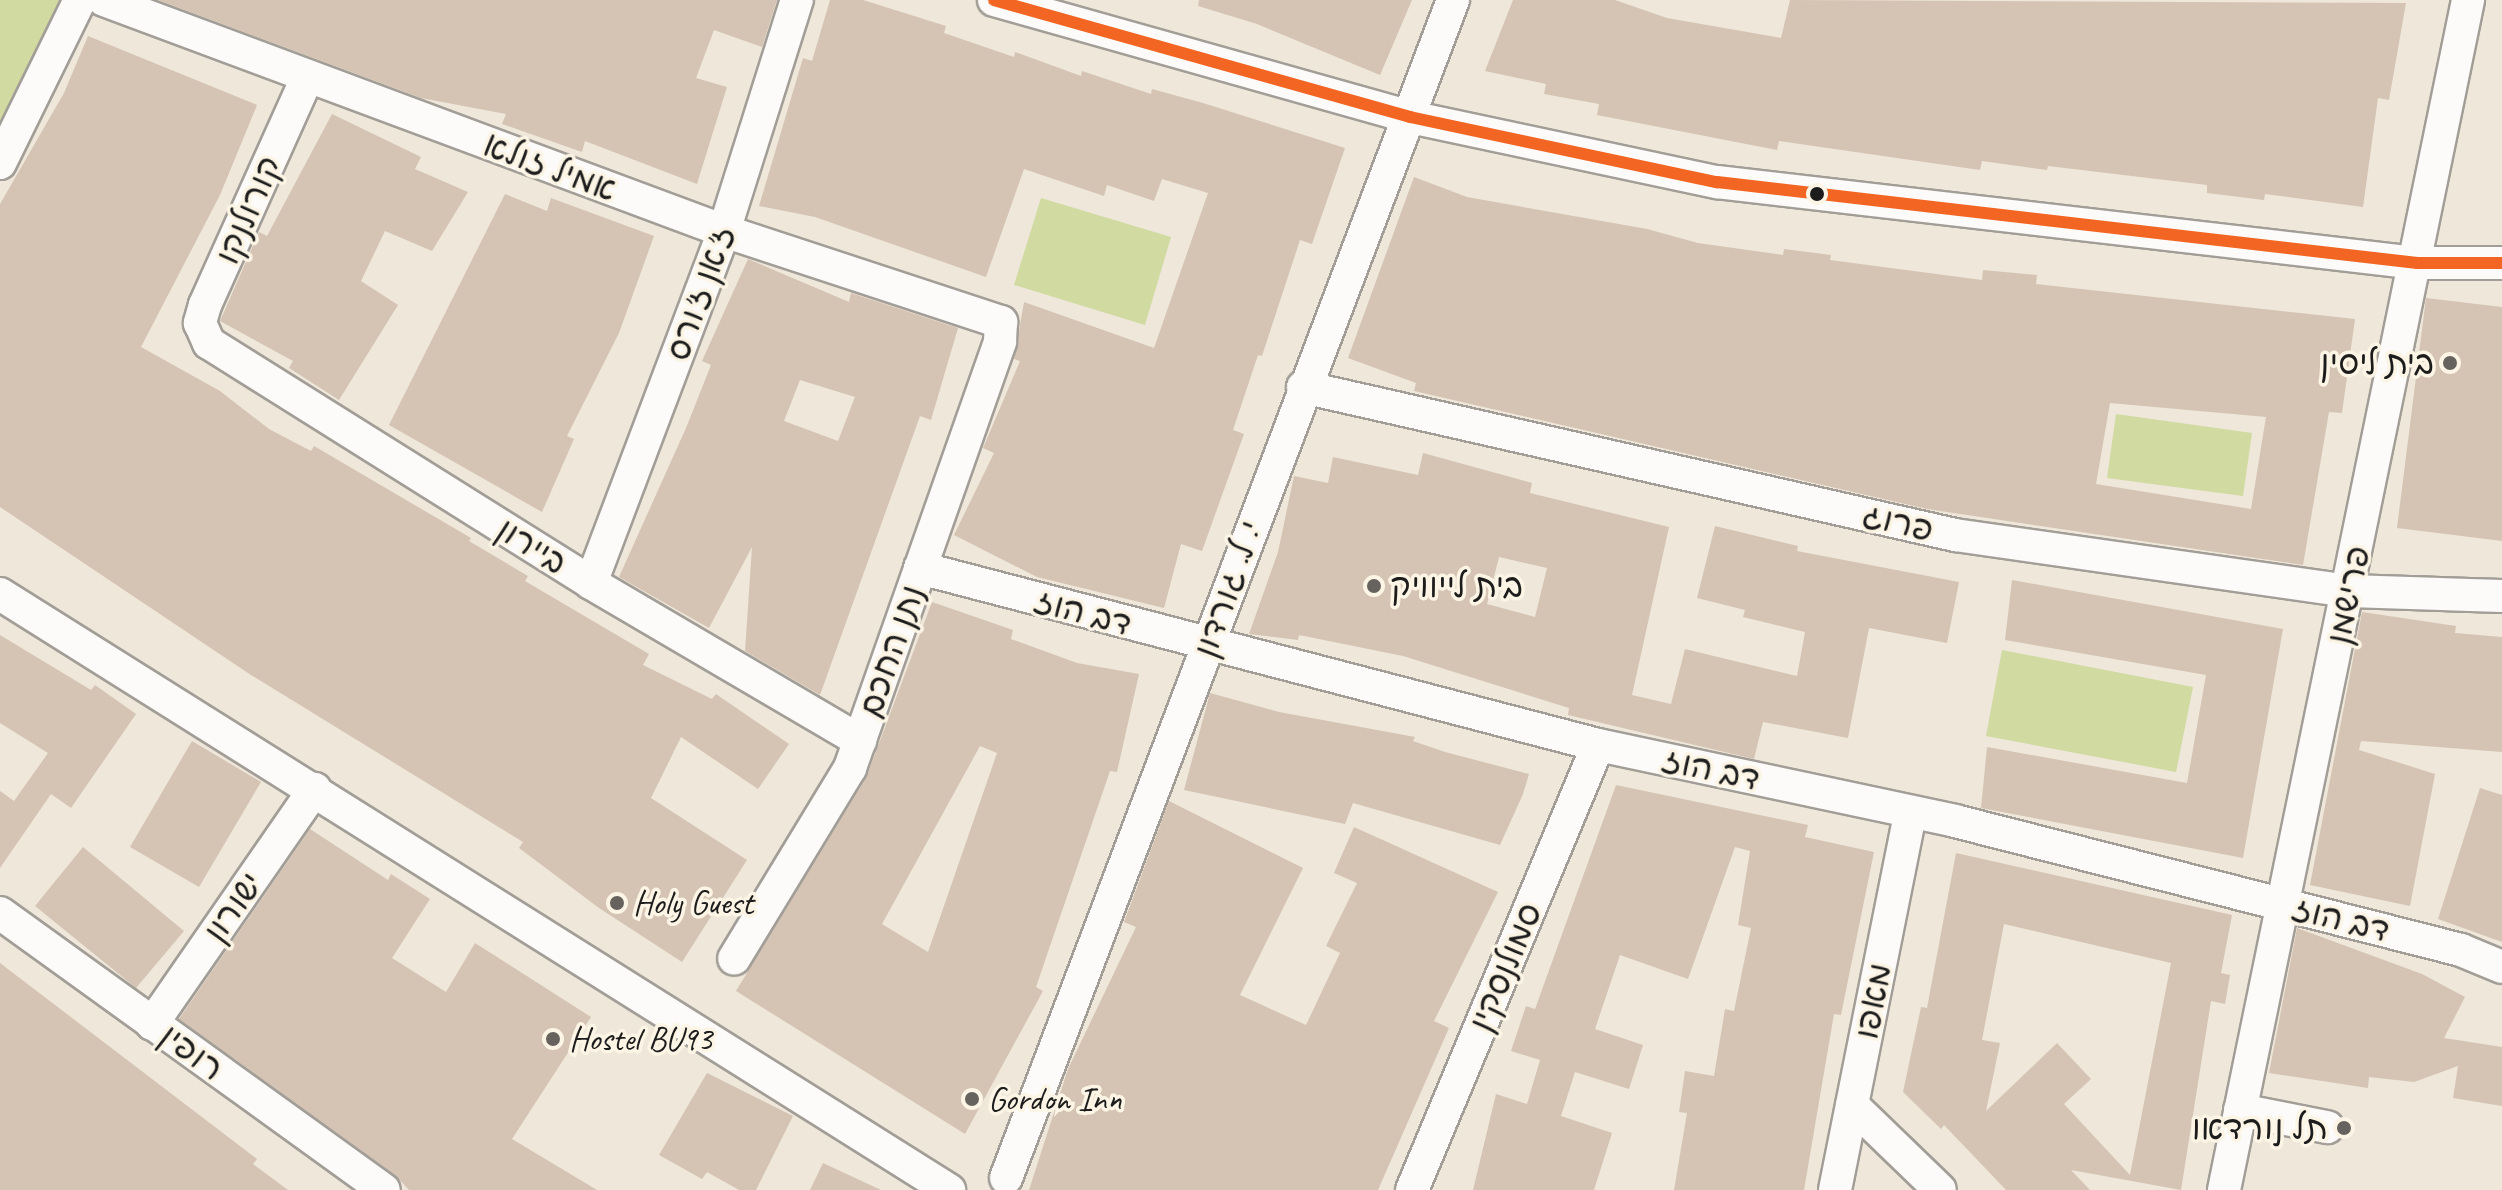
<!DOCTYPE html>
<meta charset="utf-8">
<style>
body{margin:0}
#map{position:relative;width:2502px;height:1190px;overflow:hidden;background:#eee7da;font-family:Caveat,"Playpen Sans Hebrew",sans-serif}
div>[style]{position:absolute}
.green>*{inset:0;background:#d0daa1}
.building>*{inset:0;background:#d5c4b4}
.roads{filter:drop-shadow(2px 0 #a29e97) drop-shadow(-2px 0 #a29e97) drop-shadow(0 2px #a29e97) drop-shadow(0 -2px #a29e97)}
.minor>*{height:32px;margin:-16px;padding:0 16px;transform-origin:16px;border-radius:16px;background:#fcfbf9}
.bus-1>*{height:12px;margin:-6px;padding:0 6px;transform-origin:6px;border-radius:6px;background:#f26522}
.dots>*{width:22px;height:22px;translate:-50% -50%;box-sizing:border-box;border:4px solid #fcf5e5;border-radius:50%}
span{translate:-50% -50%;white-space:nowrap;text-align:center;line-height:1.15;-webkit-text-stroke:7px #fcf5e5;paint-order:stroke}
.street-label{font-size:34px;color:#1c1c1c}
.poi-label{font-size:34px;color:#1c1c1c}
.right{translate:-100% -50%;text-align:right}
.left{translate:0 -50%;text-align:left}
</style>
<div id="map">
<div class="green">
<i style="clip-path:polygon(0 0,80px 0,0 153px)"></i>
<i style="clip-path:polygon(1041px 198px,1171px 237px,1145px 325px,1014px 285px)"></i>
<i style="clip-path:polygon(2116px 414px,2252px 433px,2243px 496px,2107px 478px)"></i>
<i style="clip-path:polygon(2002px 650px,2193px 687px,2176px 772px,1986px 736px)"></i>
</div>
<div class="building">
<i style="clip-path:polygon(158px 0,777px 0,762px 47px,714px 30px,696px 78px,727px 87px,697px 184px,585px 141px,582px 152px,502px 124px,506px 114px,421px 98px)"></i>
<i style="clip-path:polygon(830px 0,863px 0,946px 26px,944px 33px,1014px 57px,1015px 52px,1081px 76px,1082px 71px,1151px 94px,1152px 89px,1203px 103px,1345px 148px,1312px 244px,1300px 240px,1262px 356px,1258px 355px,1233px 430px,1244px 434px,1202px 551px,1181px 544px,1164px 608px,1037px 577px,954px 535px,994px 453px,983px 448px,1020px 361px,1014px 359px,1024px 302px,1154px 348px,1208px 193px,1162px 179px,1154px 201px,1107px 185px,1104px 196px,1024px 169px,986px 277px,815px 217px,759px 206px,803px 58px,812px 61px)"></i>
<i style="clip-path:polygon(1199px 0,1412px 0,1380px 75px,1257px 24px,1198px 6px)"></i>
<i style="clip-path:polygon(1513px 0,1615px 0,1667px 18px,1781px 38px,1790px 0,2406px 3px,2389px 100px,2378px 98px,2363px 207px,2265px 194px,2264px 200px,2207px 193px,2207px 185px,2048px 166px,2047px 170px,1982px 161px,1980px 170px,1779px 141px,1777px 150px,1597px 115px,1599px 104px,1544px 94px,1546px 84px,1485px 71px)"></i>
<i style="clip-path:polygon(88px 36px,257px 105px,220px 195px,141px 347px,220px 391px,269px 429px,311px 451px,314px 446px,471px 538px,469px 541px,528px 576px,525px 581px,649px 654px,643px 665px,712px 699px,716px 694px,789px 744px,758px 789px,681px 737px,651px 798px,747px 860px,682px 962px,599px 908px,519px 848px,523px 842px,251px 675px,0 507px,0 204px,64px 93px)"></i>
<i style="clip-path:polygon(332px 114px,421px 157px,415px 169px,468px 192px,432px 251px,385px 231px,361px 281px,398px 305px,339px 400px,289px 368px,293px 361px,220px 321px,259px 232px,267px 236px)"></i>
<i style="clip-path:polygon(evenodd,1414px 177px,1467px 197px,1647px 229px,1698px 243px,1783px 255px,1784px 249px,1831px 255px,1830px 260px,1982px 280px,1983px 270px,2037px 275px,2036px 284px,2355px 319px,2342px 413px,2329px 412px,2303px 565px,1927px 509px,1414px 391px,1416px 383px,1348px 358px,1414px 177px,2110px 403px,2266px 417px,2251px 509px,2096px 484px,2110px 403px)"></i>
<i style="clip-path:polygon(505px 194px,547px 211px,551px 198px,654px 236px,619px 333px,567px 436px,574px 439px,542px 512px,389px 425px)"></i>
<i style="clip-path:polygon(evenodd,748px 259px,849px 302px,851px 293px,958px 328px,931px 420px,920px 416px,820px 695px,745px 651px,752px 547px,709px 628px,619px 577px,686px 428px,711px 365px,702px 361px,748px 259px,800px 380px,855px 397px,838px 441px,784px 421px,800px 380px)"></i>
<i style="clip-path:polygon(2426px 298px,2502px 307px,2502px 541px,2397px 528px)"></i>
<i style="clip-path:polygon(evenodd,1423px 453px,1532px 483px,1530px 493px,1669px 527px,1632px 695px,1671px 704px,1685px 649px,1797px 676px,1805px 632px,1743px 617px,1745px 610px,1697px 598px,1715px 526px,1798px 546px,1797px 551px,1959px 582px,1947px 643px,1869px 628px,1848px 738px,1763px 722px,1754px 759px,1568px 715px,1569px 708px,1403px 656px,1299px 635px,1298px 640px,1249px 634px,1278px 552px,1294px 476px,1328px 483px,1333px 457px,1418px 475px,1423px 453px,1499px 557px,1547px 568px,1535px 617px,1487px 604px,1499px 557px)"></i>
<i style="clip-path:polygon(2012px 580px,2283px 629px,2243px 858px,1981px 808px,1987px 747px,2187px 783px,2206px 675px,2005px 640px)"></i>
<i style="clip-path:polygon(evenodd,932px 602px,1013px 630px,1011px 639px,1077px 663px,1139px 674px,1117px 772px,1110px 771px,1036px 987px,1043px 991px,965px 1134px,736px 991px,866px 778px,932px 602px,980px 746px,997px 753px,928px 952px,882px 924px,980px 746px)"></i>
<i style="clip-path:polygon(2362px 612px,2456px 626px,2455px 633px,2502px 637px,2502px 752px,2361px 741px,2359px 750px,2435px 774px,2410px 906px,2310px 885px)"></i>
<i style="clip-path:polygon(0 635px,91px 690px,95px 685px,136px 714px,71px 808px,51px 794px,0 868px,0 791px,14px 801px,48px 753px,0 723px)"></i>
<i style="clip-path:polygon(1210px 693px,1279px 712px,1415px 737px,1413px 741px,1445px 752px,1529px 774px,1523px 794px,1500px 845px,1353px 803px,1345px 824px,1184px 790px)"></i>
<i style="clip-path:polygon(192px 741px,261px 782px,199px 887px,130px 847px)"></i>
<i style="clip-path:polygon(1616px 785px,1808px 825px,1805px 837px,1874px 852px,1841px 1015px,1834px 1014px,1804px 1190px,1674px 1190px,1687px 1113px,1679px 1112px,1685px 1071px,1714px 1076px,1725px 1009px,1734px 1011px,1751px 928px,1738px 925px,1750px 851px,1735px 847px,1688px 979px,1620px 955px,1595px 1029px,1643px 1045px,1629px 1089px,1575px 1072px,1561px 1116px,1612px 1133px,1594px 1190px,1473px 1190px,1496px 1094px,1527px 1104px,1540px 1060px,1511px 1051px,1526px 1006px,1535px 1009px)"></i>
<i style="clip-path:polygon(2480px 788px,2502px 795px,2502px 942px,2438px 919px)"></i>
<i style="clip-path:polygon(1169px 801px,1303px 868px,1240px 995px,1306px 1025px,1340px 953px,1326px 946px,1357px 883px,1334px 873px,1354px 827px,1498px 892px,1434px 1021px,1449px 1028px,1378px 1190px,1029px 1190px,1068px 1069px,1136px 927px,1124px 922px)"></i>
<i style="clip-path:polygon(310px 829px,388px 880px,391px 874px,430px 899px,392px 958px,446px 992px,475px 943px,591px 1017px,512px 1139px,597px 1190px,409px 1190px,395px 1175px,179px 1019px)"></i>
<i style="clip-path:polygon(83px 847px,184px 931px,136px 988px,35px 906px)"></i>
<i style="clip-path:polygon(evenodd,1956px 853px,2232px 915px,2221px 973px,2230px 975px,2225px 1004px,2211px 1001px,2181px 1190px,2071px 1170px,2090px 1190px,2006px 1190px,1944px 1125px,1941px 1129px,1903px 1092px,1921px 1007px,1927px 1008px,1956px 853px,2004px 924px,2171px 963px,2130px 1175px,2064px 1104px,2091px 1079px,2057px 1043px,1986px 1111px,2000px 1043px,1982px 1040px,2004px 924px)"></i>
<i style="clip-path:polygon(2297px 928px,2422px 974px,2465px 997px,2444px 1038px,2502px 1047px,2502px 1106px,2453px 1098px,2458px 1066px,2414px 1082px,2369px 1077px,2368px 1088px,2269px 1073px)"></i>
<i style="clip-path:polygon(0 963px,257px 1159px,253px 1164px,288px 1190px,0 1190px)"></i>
<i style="clip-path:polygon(707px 1073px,793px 1116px,756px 1190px,739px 1190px,707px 1172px,702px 1179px,659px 1155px)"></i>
<i style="clip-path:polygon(823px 1163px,881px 1190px,810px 1190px)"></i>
</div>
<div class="roads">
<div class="minor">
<i style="left:104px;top:0;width:662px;rotate:20.43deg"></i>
<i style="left:724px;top:231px;width:292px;rotate:18.2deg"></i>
<i style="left:1001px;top:322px;width:20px;rotate:93deg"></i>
<i style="left:1000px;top:342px;width:452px;rotate:109.4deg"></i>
<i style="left:850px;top:768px;width:223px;rotate:121.3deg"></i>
<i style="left:994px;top:0;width:432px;rotate:15.7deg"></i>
<i style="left:1410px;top:117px;width:314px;rotate:12deg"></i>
<i style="left:1717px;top:182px;width:705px;rotate:6.6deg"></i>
<i style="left:2417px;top:263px;width:85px"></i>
<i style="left:307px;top:78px;width:249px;rotate:114.2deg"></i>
<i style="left:205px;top:305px;width:19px;rotate:106deg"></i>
<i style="left:200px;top:323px;width:22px;rotate:66deg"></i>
<i style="left:209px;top:343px;width:451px;rotate:32.1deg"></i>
<i style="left:591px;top:583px;width:312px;rotate:30.4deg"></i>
<i style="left:0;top:163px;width:182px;rotate:-63.9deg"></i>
<i style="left:1303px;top:387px;width:669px;rotate:12.79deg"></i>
<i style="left:1955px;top:535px;width:398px;rotate:8.1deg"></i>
<i style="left:2349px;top:591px;width:153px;rotate:1.9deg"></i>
<i style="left:920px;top:568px;width:701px;rotate:14.63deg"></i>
<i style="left:1598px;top:745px;width:365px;rotate:12deg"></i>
<i style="left:1955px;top:821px;width:522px;rotate:14.3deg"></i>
<i style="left:2461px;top:950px;width:44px;rotate:22.5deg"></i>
<i style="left:591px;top:583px;width:376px;rotate:-69.3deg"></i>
<i style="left:724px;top:231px;width:242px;rotate:-72.5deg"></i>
<i style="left:0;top:594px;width:1121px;rotate:32.13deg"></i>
<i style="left:0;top:913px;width:473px;rotate:35.8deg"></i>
<i style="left:152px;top:1024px;width:286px;rotate:-55.3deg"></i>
<i style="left:1852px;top:1105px;width:122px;rotate:44deg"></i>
<i style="left:2240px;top:1110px;width:89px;rotate:11.1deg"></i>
<i style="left:1006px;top:1178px;width:1260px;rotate:-69.22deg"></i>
<i style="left:1412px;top:1190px;width:482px;rotate:-67.3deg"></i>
<i style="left:1835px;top:1190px;width:384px;rotate:-78.7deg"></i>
<i style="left:2224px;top:1190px;width:1215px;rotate:-78.41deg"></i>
</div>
</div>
<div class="bus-1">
<i style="left:994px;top:0;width:432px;rotate:15.7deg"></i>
<i style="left:1410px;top:117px;width:314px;rotate:12deg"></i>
<i style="left:1717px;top:182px;width:705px;rotate:6.6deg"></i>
<i style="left:2417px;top:263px;width:85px"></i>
</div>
<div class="dots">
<i style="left:1817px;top:194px;background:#1c1c1c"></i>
<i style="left:2450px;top:363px;background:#66635e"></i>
<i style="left:1374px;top:586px;background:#66635e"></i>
<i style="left:617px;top:903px;background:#66635e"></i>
<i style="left:553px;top:1039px;background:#66635e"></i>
<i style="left:972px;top:1099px;background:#66635e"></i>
<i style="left:2344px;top:1128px;background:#66635e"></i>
</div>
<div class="street-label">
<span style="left:550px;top:167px;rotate:20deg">אמיל זולא</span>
<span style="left:248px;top:210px;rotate:-66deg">קורולנקו</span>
<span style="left:700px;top:293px;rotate:-70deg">ז'אן ז'ורס</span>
<span style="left:1898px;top:522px;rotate:13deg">פרוג</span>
<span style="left:532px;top:546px;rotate:32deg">ביירון</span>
<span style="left:1228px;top:589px;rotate:-70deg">י. ל. גורדון</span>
<span style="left:2348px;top:595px;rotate:-78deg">פרישמן</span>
<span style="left:1083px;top:612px;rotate:15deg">דב הוז</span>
<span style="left:891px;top:651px;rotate:-71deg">נתן החכם</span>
<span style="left:1711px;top:769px;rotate:12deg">דב הוז</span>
<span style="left:233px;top:907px;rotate:-55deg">ישורון</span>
<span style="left:2341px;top:919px;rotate:14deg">דב הוז</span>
<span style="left:1505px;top:967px;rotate:-67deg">סמולנסקין</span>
<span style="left:1873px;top:1001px;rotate:-79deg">מאפו</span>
<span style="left:192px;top:1052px;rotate:36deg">רופין</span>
</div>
<div class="poi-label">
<span class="right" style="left:2434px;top:363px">בית ליסין</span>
<span class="left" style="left:1390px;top:586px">בית לייוויק</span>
<span class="left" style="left:633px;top:903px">Holy Guest</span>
<span class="left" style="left:569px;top:1039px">Hostel BU93</span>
<span class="left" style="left:988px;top:1099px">Gordon Inn</span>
<span class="right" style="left:2328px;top:1128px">תל נורדאו</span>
</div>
</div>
